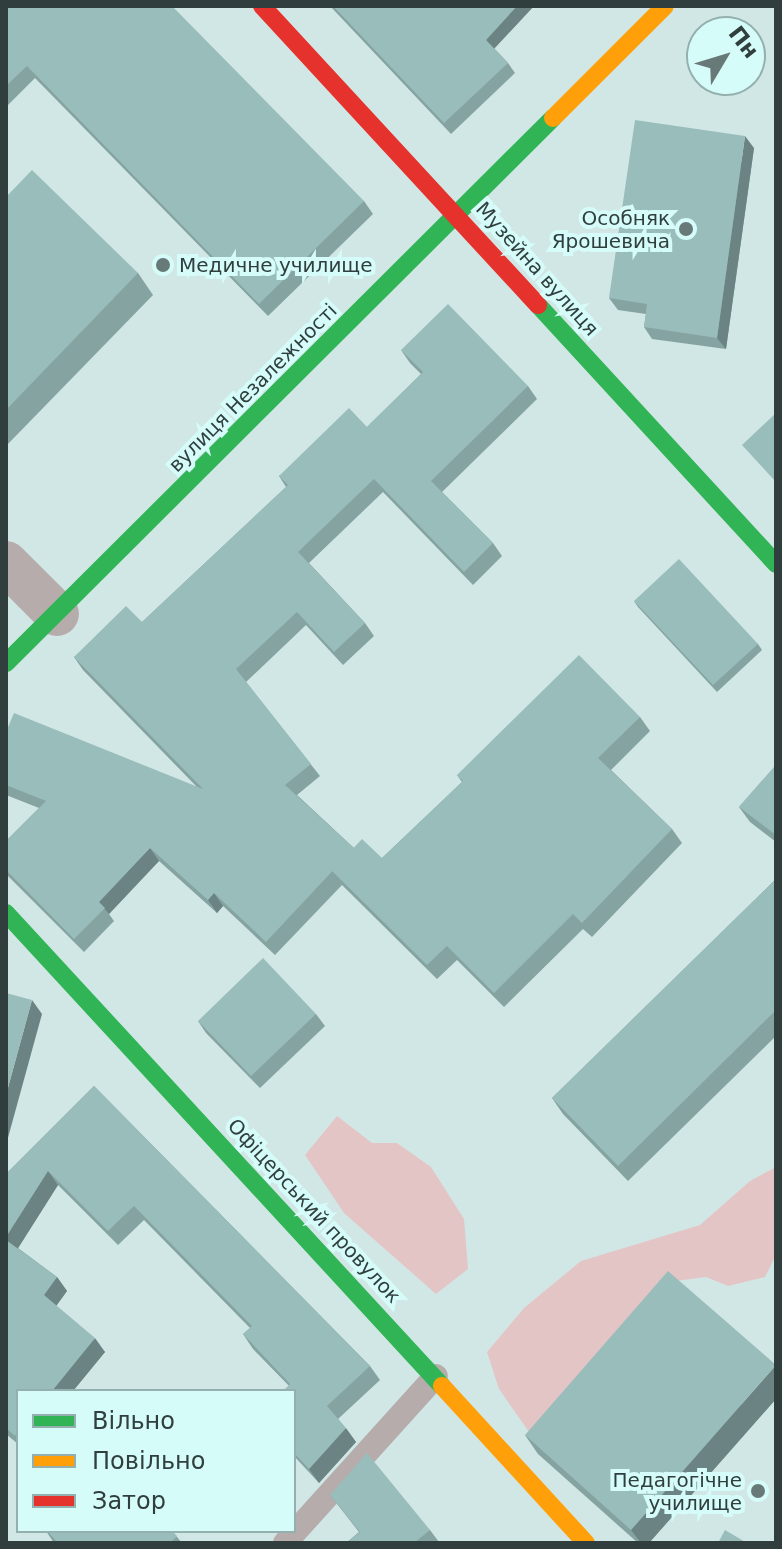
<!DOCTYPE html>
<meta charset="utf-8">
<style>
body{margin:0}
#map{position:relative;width:782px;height:1549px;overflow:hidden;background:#d1e7e5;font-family:"DejaVu Sans",sans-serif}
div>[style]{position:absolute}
.green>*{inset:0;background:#e4c5c6}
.lane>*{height:24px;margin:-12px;padding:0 12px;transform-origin:12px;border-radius:12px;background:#b5acab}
.street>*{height:44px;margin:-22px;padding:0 22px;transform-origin:22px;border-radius:22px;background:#b5acab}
.fast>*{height:18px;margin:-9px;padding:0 9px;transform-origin:9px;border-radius:9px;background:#30b455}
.slow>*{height:18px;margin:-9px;padding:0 9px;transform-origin:9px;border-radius:9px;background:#ff9f0a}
.jam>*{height:18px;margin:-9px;padding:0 9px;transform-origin:9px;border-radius:9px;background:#e5322d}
.wall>*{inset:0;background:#84a3a1}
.shaded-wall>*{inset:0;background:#6b8483}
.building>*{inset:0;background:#99bdbb}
.dots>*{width:22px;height:22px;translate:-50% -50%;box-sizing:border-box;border:4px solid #d6fcf9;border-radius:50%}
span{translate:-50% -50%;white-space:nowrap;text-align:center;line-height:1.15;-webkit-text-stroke:8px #d6fcf9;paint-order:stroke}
.poi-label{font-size:20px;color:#303f3e}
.right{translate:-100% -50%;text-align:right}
.left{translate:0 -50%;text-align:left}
.street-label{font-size:20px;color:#303f3e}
.frame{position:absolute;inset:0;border:8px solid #303f3e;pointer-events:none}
.legend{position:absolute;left:16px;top:1389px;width:280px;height:144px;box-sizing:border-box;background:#d6fcf9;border:2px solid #94b0ae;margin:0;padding:10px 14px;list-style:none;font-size:24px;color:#303f3e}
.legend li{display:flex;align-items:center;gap:16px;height:40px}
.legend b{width:40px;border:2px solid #94b0ae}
.north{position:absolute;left:686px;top:16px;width:80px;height:80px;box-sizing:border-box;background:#d6fcf9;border:2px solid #94b0ae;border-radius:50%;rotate:52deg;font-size:22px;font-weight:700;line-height:32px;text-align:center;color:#303f3e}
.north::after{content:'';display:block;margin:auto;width:28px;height:36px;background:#687a78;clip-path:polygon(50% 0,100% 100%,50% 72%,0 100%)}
</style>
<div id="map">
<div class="green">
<i style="clip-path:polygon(337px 1116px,372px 1143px,397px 1143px,431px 1167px,464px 1219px,468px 1269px,436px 1294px,344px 1213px,305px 1155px)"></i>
<i style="clip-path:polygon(776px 1167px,776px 1255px,765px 1277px,728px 1286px,706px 1277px,668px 1282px,529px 1432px,499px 1389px,487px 1352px,524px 1308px,581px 1261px,700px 1225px,750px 1181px)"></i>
</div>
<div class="lane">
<i style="left:285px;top:1543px;width:225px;rotate:-47.9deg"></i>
</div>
<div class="street">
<i style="left:6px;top:563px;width:72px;rotate:45deg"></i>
</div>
<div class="fast">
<i style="left:538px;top:305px;width:352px;rotate:47.4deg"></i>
<i style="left:6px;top:663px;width:772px;rotate:-44.9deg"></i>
<i style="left:6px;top:913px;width:643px;rotate:47.33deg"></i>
</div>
<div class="slow">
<i style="left:553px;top:118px;width:158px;rotate:-45deg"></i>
<i style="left:442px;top:1386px;width:213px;rotate:47.5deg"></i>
</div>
<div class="jam">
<i style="left:262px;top:6px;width:407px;rotate:47.3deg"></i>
</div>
<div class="wall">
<i style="clip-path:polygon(6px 6px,364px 201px,373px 214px,268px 316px,35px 78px,6px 107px)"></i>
<i style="clip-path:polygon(330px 6px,534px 6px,494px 48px,508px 63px,515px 73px,451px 134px)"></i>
<i style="clip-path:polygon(754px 148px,726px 349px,652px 339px,644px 327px,646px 314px,618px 310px,609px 298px)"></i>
<i style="clip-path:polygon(6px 197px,138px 273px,153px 295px,6px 446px)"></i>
<i style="clip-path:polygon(401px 350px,528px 386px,537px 399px,442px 492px,493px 543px,502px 556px,473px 585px,383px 492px,309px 563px,365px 623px,374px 636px,343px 665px,306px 625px,246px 682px,320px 776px,297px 795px,354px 848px,382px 858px,462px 782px,457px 775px,640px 717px,650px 731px,611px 770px,672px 829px,682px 843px,592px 937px,583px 929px,504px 1007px,457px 960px,437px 979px,342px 885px,275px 955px,223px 906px,217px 913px,159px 861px,109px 914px,114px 921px,84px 952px,6px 874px,6px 841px,39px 808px,6px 795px,6px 732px,197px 787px,83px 670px,74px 657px,142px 622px,286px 487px,279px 476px,367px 427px,421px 374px,410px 363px)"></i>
<i style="clip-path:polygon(634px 601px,758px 644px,762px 650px,717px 692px,638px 607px)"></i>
<i style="clip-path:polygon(776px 765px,776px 842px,750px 822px,739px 807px)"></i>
<i style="clip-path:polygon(776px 879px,776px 1036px,628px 1181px,563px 1114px,552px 1098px)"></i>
<i style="clip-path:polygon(316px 1014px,325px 1026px,260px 1088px,206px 1033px,198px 1021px)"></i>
<i style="clip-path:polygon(94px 1086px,370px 1366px,380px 1380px,338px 1419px,356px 1442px,319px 1483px,294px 1456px,294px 1391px,253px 1349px,243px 1334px,250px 1328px,144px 1220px,118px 1245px,58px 1185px,18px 1248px,57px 1277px,67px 1291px,56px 1306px,105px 1352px,73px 1391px,18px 1391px,18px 1444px,6px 1434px,6px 1174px)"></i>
<i style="clip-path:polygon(776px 1399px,649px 1543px,638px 1543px,538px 1454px,525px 1435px)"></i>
<i style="clip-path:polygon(330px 1495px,430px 1530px,439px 1542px,437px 1543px,346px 1543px,359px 1532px)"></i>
<i style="clip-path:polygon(46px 1531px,172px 1531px,182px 1543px,54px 1543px)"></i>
</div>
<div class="shaded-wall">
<i style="clip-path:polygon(517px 6px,534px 6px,493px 50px,486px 40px)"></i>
<i style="clip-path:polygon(745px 136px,754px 148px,726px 349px,717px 338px)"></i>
<i style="clip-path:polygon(150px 848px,159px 861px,109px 914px,99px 902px)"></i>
<i style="clip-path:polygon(214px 893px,223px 906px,217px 913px,208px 900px)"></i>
<i style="clip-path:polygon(32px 1000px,42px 1014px,6px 1145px,6px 1095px)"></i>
<i style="clip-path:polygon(48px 1171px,58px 1185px,15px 1253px,6px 1240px,6px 1237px)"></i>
<i style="clip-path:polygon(57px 1277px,67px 1291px,54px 1309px,44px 1295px)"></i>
<i style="clip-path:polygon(95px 1338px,105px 1352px,73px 1391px,52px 1391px)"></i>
<i style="clip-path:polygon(776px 1365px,776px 1399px,649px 1543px,641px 1543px,631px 1530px)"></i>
<i style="clip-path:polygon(346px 1428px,356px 1442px,319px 1483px,309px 1469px)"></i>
</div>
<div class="building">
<i style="clip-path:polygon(6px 6px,172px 6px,364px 201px,259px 304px,27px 66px,6px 86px)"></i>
<i style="clip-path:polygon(333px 6px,517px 6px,486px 40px,508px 63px,444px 123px)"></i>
<i style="clip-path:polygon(635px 120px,745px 136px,717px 338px,644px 327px,647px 304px,609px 298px)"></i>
<i style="clip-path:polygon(32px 170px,138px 273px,6px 410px,6px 197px)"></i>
<i style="clip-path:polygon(448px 304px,528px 386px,431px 481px,493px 543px,464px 572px,374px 479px,298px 552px,365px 623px,334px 652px,297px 612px,236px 669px,311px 764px,285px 785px,354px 848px,266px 942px,214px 893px,208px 900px,150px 848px,99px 902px,105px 908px,74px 939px,6px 870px,6px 841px,46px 801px,6px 785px,6px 732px,14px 713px,203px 789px,74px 657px,126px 606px,142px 622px,288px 485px,279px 476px,349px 408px,367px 427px,423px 372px,401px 350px)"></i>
<i style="clip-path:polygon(776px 413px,776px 482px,742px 445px)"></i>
<i style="clip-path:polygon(679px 559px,758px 644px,713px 685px,634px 601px)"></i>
<i style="clip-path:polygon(579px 655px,640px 717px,598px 758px,672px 829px,582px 923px,573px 914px,494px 993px,447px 946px,427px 965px,332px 871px,362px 839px,382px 858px,463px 781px,457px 775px)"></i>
<i style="clip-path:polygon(776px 765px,776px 835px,739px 807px)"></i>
<i style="clip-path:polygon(776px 879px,776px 1010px,618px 1166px,552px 1098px)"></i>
<i style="clip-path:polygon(263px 958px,316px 1014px,251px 1076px,198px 1021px)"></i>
<i style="clip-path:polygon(6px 993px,32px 1000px,6px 1095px)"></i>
<i style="clip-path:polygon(94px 1086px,370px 1366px,327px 1406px,346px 1428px,309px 1469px,294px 1453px,294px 1391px,283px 1391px,290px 1384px,243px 1334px,252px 1326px,134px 1206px,108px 1231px,48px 1171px,6px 1237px,6px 1174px)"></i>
<i style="clip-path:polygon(6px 1240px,57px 1277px,44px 1295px,95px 1338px,52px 1391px,18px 1391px,18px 1432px,15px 1436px,6px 1428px)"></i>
<i style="clip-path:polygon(668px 1271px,776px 1365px,631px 1530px,525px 1435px)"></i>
<i style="clip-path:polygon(367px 1453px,430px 1530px,414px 1543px,346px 1543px,360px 1532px,330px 1495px)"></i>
<i style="clip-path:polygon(725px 1530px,747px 1543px,718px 1543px)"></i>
<i style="clip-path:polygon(47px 1531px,172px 1531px,177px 1536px,170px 1543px,58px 1543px)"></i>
</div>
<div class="dots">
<i style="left:686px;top:229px;background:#687a78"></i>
<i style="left:163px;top:265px;background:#687a78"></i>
<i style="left:758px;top:1491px;background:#687a78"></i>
</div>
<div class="poi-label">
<span class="right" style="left:670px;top:230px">Особняк<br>Ярошевича</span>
<span class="left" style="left:179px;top:265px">Медичне училище</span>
<span class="right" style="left:742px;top:1492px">Педагогічне<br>училище</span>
</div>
<div class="street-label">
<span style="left:537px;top:269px;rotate:48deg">Музейна вулиця</span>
<span style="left:253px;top:388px;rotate:-45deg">вулиця Незалежності</span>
<span style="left:314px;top:1211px;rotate:47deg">Офіцерський провулок</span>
</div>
<div class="frame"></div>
<ul class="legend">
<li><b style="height:10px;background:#30b455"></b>Вільно</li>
<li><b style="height:10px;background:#ff9f0a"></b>Повільно</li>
<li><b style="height:10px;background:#e5322d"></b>Затор</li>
</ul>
<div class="north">Пн</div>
</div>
